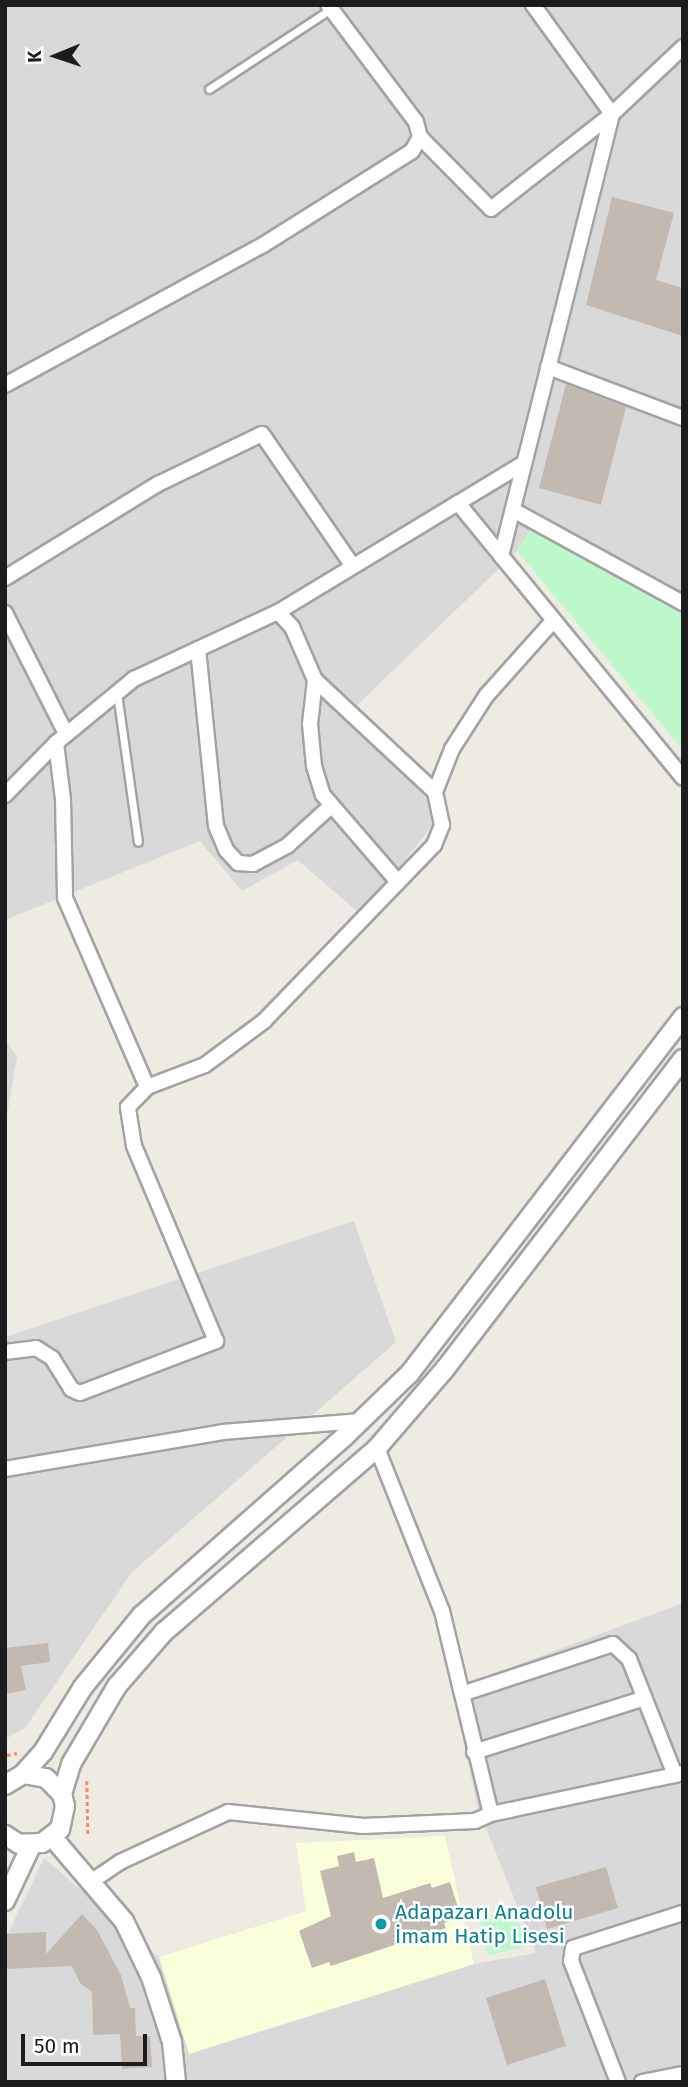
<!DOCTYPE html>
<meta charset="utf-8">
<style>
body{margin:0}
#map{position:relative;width:688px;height:2087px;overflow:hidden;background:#edebe2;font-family:"Fira Sans",sans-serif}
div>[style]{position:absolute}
.residential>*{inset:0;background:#dad9d9}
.education>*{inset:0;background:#faffd9}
.park>*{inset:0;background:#bdf9ca}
.building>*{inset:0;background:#c2bab1}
.path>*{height:2.5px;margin-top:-1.25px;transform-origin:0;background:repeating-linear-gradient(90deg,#f88a68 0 3.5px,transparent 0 7px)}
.roads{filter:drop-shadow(2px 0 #a3a3a3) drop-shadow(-2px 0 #a3a3a3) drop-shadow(0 2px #a3a3a3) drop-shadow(0 -2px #a3a3a3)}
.service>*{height:7px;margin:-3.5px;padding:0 3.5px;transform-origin:3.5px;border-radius:3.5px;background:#fff}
.minor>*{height:14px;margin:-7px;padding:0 7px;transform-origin:7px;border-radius:7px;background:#fff}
.tertiary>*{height:18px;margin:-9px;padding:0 9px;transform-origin:9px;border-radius:9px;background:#fff}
.dots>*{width:19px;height:19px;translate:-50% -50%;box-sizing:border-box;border:4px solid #fff;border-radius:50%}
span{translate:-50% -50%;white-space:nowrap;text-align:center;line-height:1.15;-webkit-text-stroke:5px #fff;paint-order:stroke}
.culture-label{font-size:21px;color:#0d838f}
.left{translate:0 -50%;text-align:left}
.frame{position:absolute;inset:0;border:7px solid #1c1c1c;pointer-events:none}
.north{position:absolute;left:21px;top:21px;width:70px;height:70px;-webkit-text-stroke:5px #fff;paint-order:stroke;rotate:268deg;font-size:19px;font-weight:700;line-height:28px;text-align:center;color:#1c1c1c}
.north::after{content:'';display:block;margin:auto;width:24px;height:32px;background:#1c1c1c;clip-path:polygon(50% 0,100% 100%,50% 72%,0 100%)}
.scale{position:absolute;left:21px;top:2034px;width:126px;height:32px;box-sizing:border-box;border:4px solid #1c1c1c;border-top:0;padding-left:9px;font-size:21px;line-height:24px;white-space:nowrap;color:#1c1c1c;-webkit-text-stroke:5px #fff;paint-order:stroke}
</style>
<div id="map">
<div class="residential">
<i style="clip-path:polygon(5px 5px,683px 5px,683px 610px,534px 524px,517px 551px,351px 711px,441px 815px,361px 915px,298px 860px,242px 891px,200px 841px,5px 920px)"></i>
<i style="clip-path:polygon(5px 1039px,17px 1057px,5px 1127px)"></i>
<i style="clip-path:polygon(354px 1221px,396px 1342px,132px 1572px,25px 1728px,5px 1739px,5px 1337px)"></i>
<i style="clip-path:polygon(683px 1603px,683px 2082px,5px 2082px,5px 1940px,44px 1858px,159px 1957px,189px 2053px,474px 1964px,536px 1953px,478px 1808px,452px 1689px)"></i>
</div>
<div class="education">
<i style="clip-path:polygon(445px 1836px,474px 1964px,189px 2054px,159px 1957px,306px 1911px,296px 1843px)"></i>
</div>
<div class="park">
<i style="clip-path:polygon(534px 524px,683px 610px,683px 750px,517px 551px)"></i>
<i style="clip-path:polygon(517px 1912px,525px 1947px,488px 1955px,480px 1920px)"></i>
</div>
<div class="building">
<i style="clip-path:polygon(612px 197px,674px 213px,656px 280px,683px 288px,683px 336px,586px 305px)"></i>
<i style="clip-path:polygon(566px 384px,626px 407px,601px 505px,539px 488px)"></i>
<i style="clip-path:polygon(48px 1643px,50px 1662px,21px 1666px,26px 1690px,5px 1694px,5px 1648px)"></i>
<i style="clip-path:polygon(354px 1852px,356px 1862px,374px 1858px,383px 1898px,430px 1883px,432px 1888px,450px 1882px,461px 1917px,444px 1923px,446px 1928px,331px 1966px,329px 1962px,312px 1968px,299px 1931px,331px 1916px,320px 1871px,339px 1866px,337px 1856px)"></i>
<i style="clip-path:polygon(606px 1867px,618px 1908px,547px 1929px,536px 1887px)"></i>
<i style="clip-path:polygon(82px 1914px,97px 1930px,121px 1975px,130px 2008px,135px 2008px,136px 2036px,150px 2036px,152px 2067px,122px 2069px,120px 2034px,93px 2035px,92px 1992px,80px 1983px,72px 1966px,5px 1969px,5px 1934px,46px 1932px,46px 1954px)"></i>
<i style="clip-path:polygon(545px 1979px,566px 2046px,507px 2065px,486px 1998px)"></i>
</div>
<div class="path">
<i style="left:7px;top:1755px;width:10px;rotate:-11deg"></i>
<i style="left:87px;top:1781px;width:54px;rotate:88.9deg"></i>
</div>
<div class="roads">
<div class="service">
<i style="left:209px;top:89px;width:146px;rotate:-33.3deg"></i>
<i style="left:117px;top:693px;width:150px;rotate:82deg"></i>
</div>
<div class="minor">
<i style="left:420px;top:137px;width:101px;rotate:45.4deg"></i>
<i style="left:491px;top:209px;width:154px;rotate:-38.1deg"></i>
<i style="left:612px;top:114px;width:98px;rotate:-43.3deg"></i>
<i style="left:548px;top:367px;width:144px;rotate:20.7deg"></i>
<i style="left:5px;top:385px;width:294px;rotate:-28.5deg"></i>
<i style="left:263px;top:245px;width:176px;rotate:-32.2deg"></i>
<i style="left:412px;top:151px;width:16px;rotate:-60deg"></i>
<i style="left:420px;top:137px;width:16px;rotate:-105deg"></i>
<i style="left:416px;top:122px;width:146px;rotate:-126.9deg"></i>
<i style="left:458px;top:503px;width:77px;rotate:-31.2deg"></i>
<i style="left:513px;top:510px;width:194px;rotate:28.7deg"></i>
<i style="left:501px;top:556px;width:456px;rotate:-75.9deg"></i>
<i style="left:612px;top:114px;width:135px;rotate:-125.9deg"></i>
<i style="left:5px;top:578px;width:180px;rotate:-31.6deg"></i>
<i style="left:158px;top:484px;width:115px;rotate:-25.7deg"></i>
<i style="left:262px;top:434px;width:159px;rotate:55.5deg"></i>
<i style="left:278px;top:612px;width:21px;rotate:47deg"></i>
<i style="left:292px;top:627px;width:58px;rotate:66.5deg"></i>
<i style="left:315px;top:680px;width:164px;rotate:43deg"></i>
<i style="left:5px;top:613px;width:136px;rotate:63.2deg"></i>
<i style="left:198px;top:649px;width:178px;rotate:84.2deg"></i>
<i style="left:216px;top:826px;width:26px;rotate:67deg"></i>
<i style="left:226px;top:850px;width:18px;rotate:47deg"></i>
<i style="left:238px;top:863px;width:15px;rotate:4deg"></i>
<i style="left:253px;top:864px;width:38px;rotate:-28deg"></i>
<i style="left:287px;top:846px;width:59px;rotate:-42.3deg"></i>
<i style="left:315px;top:680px;width:44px;rotate:96.5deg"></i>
<i style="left:310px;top:724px;width:42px;rotate:84.6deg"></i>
<i style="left:314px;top:766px;width:30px;rotate:73deg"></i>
<i style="left:323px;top:795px;width:115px;rotate:49.2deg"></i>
<i style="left:56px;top:743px;width:56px;rotate:82.9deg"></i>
<i style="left:63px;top:799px;width:99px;rotate:88.8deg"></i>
<i style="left:65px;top:898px;width:206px;rotate:66.5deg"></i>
<i style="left:5px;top:795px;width:73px;rotate:-45.6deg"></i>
<i style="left:56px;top:743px;width:101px;rotate:-39.4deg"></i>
<i style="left:134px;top:679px;width:159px;rotate:-25deg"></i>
<i style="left:278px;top:612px;width:210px;rotate:-31.2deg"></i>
<i style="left:458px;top:503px;width:355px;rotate:50.7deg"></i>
<i style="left:5px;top:1352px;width:31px;rotate:-7deg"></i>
<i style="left:36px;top:1348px;width:19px;rotate:32deg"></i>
<i style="left:52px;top:1358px;width:36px;rotate:58deg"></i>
<i style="left:71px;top:1389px;width:10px;rotate:24deg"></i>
<i style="left:80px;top:1393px;width:146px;rotate:-20.9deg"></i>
<i style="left:216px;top:1341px;width:212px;rotate:-112.8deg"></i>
<i style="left:134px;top:1146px;width:39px;rotate:-99deg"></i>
<i style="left:128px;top:1107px;width:28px;rotate:-46deg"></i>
<i style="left:147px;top:1087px;width:62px;rotate:-20.8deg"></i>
<i style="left:205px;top:1065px;width:74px;rotate:-36.7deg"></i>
<i style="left:264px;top:1021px;width:245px;rotate:-46deg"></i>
<i style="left:434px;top:845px;width:22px;rotate:-68deg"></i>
<i style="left:442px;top:825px;width:34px;rotate:-102deg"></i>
<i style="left:435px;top:792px;width:46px;rotate:-68.4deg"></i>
<i style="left:452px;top:749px;width:63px;rotate:-57.3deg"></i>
<i style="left:486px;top:696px;width:101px;rotate:-48.2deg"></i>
<i style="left:377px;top:1448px;width:175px;rotate:68.3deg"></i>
<i style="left:442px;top:1611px;width:85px;rotate:76.5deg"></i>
<i style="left:5px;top:1469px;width:221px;rotate:-9.6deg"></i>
<i style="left:223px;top:1432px;width:138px;rotate:-4.6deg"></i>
<i style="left:474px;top:1752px;width:179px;rotate:-17.5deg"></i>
<i style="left:675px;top:1775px;width:125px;rotate:-111.6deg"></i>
<i style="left:629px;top:1659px;width:22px;rotate:-137deg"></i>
<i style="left:613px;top:1644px;width:159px;rotate:161.7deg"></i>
<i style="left:462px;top:1694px;width:123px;rotate:76.4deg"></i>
<i style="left:491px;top:1814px;width:19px;rotate:-12deg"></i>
<i style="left:510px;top:1810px;width:149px;rotate:-12deg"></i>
<i style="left:656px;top:1779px;width:19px;rotate:-12deg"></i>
<i style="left:675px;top:1775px;width:8px;rotate:-14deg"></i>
<i style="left:92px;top:1881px;width:34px;rotate:-34deg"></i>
<i style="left:120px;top:1862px;width:119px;rotate:-24.8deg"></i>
<i style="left:228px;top:1812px;width:136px;rotate:5.9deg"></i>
<i style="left:363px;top:1826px;width:112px;rotate:-2.6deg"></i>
<i style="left:475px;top:1821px;width:17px;rotate:-24deg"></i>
<i style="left:618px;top:2082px;width:130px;rotate:-111.2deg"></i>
<i style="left:571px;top:1961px;width:13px;rotate:-81deg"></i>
<i style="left:573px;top:1948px;width:115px;rotate:-17.7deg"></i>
<i style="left:642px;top:2082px;width:42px;rotate:-11deg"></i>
</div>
<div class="tertiary">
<i style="left:23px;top:1774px;width:30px;rotate:-48deg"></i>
<i style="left:43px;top:1752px;width:76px;rotate:-58.4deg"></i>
<i style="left:83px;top:1687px;width:93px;rotate:-50.7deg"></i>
<i style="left:142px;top:1615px;width:269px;rotate:-41.4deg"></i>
<i style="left:344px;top:1437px;width:92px;rotate:-44.1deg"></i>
<i style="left:410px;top:1373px;width:449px;rotate:-52.5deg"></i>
<i style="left:5px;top:1785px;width:21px;rotate:-31deg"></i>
<i style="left:23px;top:1774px;width:23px;rotate:10deg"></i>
<i style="left:46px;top:1778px;width:23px;rotate:45deg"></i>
<i style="left:62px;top:1794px;width:12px;rotate:76deg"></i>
<i style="left:65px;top:1806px;width:24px;rotate:102deg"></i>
<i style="left:60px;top:1829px;width:23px;rotate:142deg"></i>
<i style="left:42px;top:1843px;width:23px;rotate:178deg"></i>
<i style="left:19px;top:1844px;width:17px;rotate:-147deg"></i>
<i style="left:62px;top:1794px;width:31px;rotate:-73deg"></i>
<i style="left:71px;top:1764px;width:91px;rotate:-59.5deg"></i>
<i style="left:117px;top:1686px;width:72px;rotate:-49deg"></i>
<i style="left:164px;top:1632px;width:281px;rotate:-40.8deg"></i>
<i style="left:377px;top:1448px;width:104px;rotate:-49.3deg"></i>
<i style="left:445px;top:1369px;width:391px;rotate:-52.5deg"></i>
<i style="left:53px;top:1838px;width:109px;rotate:49.5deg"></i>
<i style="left:124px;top:1921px;width:62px;rotate:64.3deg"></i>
<i style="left:151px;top:1977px;width:68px;rotate:72.1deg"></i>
<i style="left:172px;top:2042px;width:40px;rotate:84.3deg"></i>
<i style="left:5px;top:1901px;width:61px;rotate:-64.7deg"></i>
</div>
</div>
<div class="dots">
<i style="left:381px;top:1924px;background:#0f9aa8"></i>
</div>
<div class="culture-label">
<span class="left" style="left:395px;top:1924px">Adapazarı Anadolu<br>İmam Hatip Lisesi</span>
</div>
<div class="frame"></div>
<div class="north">K</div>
<div class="scale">50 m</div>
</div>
